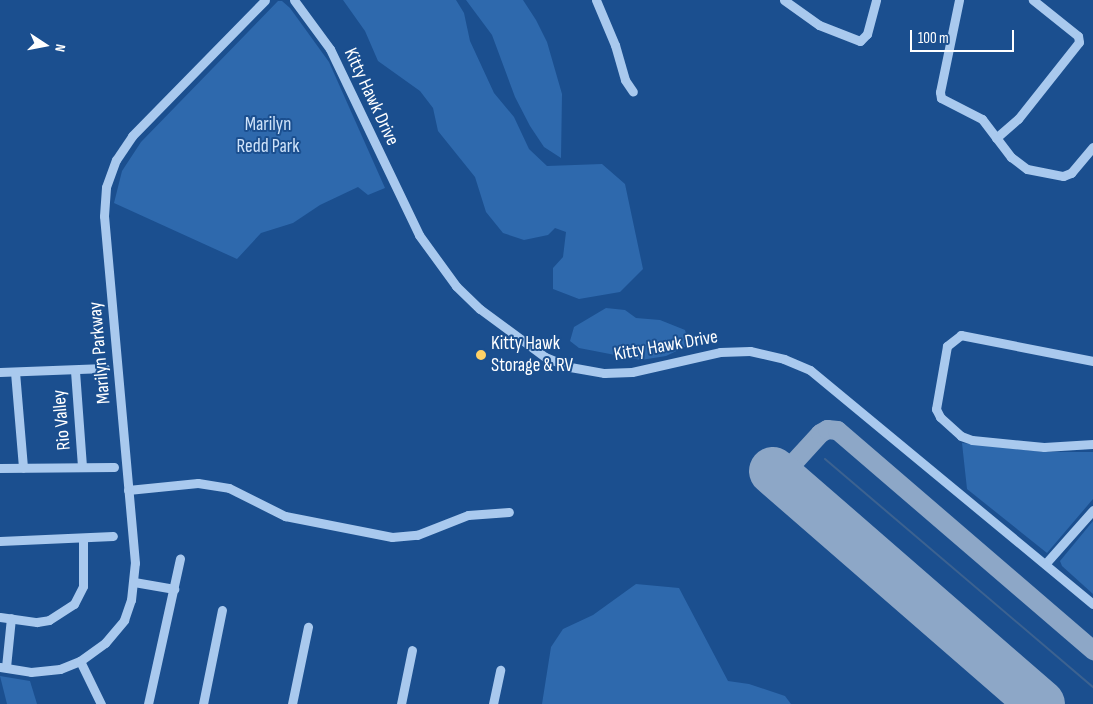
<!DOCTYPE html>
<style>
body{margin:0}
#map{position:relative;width:1093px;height:704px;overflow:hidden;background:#1b4f8f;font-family:"Sofia Sans Condensed",sans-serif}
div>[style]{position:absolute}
.green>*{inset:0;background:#2e69ad}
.stream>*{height:2px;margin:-1px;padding:0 1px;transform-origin:1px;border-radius:1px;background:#3c6290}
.taxiway>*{height:19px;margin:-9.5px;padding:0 9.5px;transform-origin:9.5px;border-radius:9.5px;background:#8da7c7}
.runway>*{height:48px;margin:-24px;padding:0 24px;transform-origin:24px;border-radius:24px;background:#8da7c7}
.minor>*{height:9px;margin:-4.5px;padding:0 4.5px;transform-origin:4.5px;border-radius:4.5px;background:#a9c9ee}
.dots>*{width:14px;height:14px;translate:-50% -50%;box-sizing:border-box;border:2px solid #1b4f8f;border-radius:50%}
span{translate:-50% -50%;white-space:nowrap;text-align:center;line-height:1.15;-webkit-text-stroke:4px #1b4f8f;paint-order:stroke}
.street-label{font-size:19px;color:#fff}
.park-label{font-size:19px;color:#cfe3fa}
.poi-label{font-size:19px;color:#fff}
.left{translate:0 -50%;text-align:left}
.north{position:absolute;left:20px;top:20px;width:50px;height:50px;-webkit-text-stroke:4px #1b4f8f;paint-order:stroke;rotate:101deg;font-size:14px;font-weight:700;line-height:20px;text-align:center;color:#fff}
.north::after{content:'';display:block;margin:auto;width:18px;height:22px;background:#fff;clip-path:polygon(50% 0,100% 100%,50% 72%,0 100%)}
.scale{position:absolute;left:910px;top:30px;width:104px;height:22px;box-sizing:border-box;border:2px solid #fff;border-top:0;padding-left:6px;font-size:15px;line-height:18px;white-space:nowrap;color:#fff;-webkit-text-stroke:4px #1b4f8f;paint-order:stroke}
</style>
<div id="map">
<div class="green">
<i style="clip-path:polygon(343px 0,456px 0,464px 13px,470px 41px,494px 93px,514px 117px,529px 149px,547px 166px,602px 164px,625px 184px,643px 269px,620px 292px,579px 299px,553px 289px,553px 268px,563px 257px,566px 232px,555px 228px,548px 235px,524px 240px,503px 233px,486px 212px,475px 177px,438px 131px,433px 108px,420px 91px,378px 61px,365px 31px)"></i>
<i style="clip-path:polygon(466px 0,523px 0,536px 20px,547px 42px,562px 94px,561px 158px,544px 147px,530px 126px,515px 97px,492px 35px)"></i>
<i style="clip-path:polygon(278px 1px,282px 1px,290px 8px,329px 62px,385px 188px,368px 195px,358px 187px,320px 205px,293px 223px,261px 233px,237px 259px,114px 203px,122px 171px,141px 142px)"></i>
<i style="clip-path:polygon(606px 308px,625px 310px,636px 318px,660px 320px,685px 330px,689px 345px,666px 356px,641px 360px,579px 348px,570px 341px,574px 327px)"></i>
<i style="clip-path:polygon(962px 443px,1044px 452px,1093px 452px,1093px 499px,1047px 553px,967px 489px)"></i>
<i style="clip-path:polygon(1093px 521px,1093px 594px,1062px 566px,1060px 561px)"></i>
<i style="clip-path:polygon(636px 584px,679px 588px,728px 681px,749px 684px,785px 696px,791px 704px,542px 704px,551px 647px,563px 629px,593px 615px)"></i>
<i style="clip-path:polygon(0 676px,30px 681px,37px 704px,7px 704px)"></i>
</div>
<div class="stream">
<i style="left:825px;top:459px;width:352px;rotate:40.4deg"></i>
</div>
<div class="taxiway">
<i style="left:791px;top:487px;width:12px;rotate:-114deg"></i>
<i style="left:786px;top:476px;width:8px;rotate:-76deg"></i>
<i style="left:788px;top:468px;width:47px;rotate:-47.6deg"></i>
<i style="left:820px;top:433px;width:8px;rotate:-30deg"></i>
<i style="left:827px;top:429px;width:10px;rotate:6deg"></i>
<i style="left:837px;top:430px;width:338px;rotate:40.7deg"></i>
</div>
<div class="runway">
<i style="left:773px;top:471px;width:355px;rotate:41deg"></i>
</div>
<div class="minor">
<i style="left:294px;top:0;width:61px;rotate:53.7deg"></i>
<i style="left:330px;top:49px;width:206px;rotate:64.4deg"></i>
<i style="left:419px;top:235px;width:63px;rotate:54deg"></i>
<i style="left:456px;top:286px;width:33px;rotate:44deg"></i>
<i style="left:480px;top:309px;width:81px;rotate:36.4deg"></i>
<i style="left:545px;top:357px;width:27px;rotate:22deg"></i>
<i style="left:570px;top:367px;width:35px;rotate:10deg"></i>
<i style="left:604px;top:373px;width:28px;rotate:-2deg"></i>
<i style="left:632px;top:372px;width:90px;rotate:-12.8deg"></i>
<i style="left:720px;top:352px;width:30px;rotate:-2deg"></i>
<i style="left:750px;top:351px;width:35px;rotate:13deg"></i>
<i style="left:784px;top:359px;width:28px;rotate:23deg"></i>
<i style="left:810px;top:370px;width:367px;rotate:39.6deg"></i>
<i style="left:596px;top:0;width:49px;rotate:67.1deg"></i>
<i style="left:615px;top:45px;width:36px;rotate:74deg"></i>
<i style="left:625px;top:80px;width:14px;rotate:56deg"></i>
<i style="left:784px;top:0;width:43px;rotate:35.5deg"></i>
<i style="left:819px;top:25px;width:44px;rotate:21.3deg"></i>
<i style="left:860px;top:41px;width:10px;rotate:-45deg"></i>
<i style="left:867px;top:34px;width:35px;rotate:-75deg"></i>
<i style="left:959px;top:0;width:94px;rotate:101.7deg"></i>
<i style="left:940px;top:92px;width:6px;rotate:81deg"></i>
<i style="left:941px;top:98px;width:46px;rotate:27.1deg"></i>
<i style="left:982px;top:119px;width:48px;rotate:52.7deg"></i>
<i style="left:1011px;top:157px;width:20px;rotate:37deg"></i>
<i style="left:1027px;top:169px;width:37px;rotate:11deg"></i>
<i style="left:1063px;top:176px;width:9px;rotate:-21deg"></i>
<i style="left:1071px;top:173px;width:34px;rotate:-50deg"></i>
<i style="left:996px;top:138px;width:29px;rotate:-41deg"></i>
<i style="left:1018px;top:119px;width:98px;rotate:-51.6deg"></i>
<i style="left:1079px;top:42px;width:6px;rotate:-99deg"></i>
<i style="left:1078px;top:36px;width:58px;rotate:-141.3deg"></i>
<i style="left:1093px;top:361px;width:135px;rotate:-168.9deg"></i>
<i style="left:961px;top:335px;width:18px;rotate:142deg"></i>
<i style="left:947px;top:346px;width:64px;rotate:99.9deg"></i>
<i style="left:936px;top:409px;width:9px;rotate:63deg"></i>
<i style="left:940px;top:417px;width:28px;rotate:42deg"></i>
<i style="left:961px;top:436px;width:12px;rotate:20deg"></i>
<i style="left:972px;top:440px;width:72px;rotate:5.6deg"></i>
<i style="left:1044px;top:447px;width:49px;rotate:-3.5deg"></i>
<i style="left:75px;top:371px;width:95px;rotate:85.8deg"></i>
<i style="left:0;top:372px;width:105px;rotate:-2.2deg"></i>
<i style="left:15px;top:372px;width:96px;rotate:85.2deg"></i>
<i style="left:0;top:468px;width:114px;rotate:-0.5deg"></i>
<i style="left:128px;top:490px;width:70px;rotate:-5.7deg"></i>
<i style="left:198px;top:483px;width:31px;rotate:9deg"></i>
<i style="left:229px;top:488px;width:63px;rotate:26.6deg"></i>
<i style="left:285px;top:516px;width:109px;rotate:11.1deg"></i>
<i style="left:392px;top:537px;width:25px;rotate:-5deg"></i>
<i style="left:417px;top:535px;width:55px;rotate:-21.4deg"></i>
<i style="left:468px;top:515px;width:41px;rotate:-4.2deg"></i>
<i style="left:0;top:541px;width:113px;rotate:-2.5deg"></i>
<i style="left:1046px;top:563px;width:71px;rotate:-48.4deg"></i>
<i style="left:134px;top:582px;width:41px;rotate:9.9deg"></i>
<i style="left:0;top:617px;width:37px;rotate:8deg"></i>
<i style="left:37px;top:622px;width:12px;rotate:-9deg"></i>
<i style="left:49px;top:620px;width:30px;rotate:-33deg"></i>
<i style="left:74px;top:604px;width:20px;rotate:-63deg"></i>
<i style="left:83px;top:586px;width:48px;rotate:-90deg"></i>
<i style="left:80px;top:661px;width:48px;rotate:64deg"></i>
<i style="left:0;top:667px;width:31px;rotate:9deg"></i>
<i style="left:31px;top:672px;width:29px;rotate:-6deg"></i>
<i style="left:60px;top:669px;width:22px;rotate:-22deg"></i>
<i style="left:80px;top:661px;width:31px;rotate:-36deg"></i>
<i style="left:105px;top:643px;width:30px;rotate:-50deg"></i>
<i style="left:124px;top:620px;width:21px;rotate:-71deg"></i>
<i style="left:131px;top:600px;width:37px;rotate:-84deg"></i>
<i style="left:135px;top:563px;width:348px;rotate:-95.1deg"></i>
<i style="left:104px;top:216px;width:29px;rotate:-86deg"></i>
<i style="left:106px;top:187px;width:29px;rotate:-70deg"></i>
<i style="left:116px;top:160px;width:29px;rotate:-56deg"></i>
<i style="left:132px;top:136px;width:190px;rotate:-45.6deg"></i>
<i style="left:6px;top:667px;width:49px;rotate:-84.2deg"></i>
<i style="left:148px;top:704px;width:149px;rotate:-77.6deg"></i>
<i style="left:203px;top:704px;width:96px;rotate:-78.6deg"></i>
<i style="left:292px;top:704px;width:79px;rotate:-78.3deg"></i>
<i style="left:401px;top:704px;width:55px;rotate:-78.5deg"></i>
<i style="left:493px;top:704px;width:35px;rotate:-78deg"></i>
</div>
<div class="dots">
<i style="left:481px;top:355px;background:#ffd166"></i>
</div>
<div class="street-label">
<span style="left:371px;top:97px;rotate:65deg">Kitty Hawk Drive</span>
<span style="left:666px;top:346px;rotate:-10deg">Kitty Hawk Drive</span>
<span style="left:100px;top:353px;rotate:-95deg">Marilyn Parkway</span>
<span style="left:62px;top:420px;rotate:-95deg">Rio Valley</span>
</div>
<div class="park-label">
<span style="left:268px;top:136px">Marilyn<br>Redd Park</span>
</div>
<div class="poi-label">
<span class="left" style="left:491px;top:355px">Kitty Hawk<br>Storage &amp; RV</span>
</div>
<div class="north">N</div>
<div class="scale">100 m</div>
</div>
